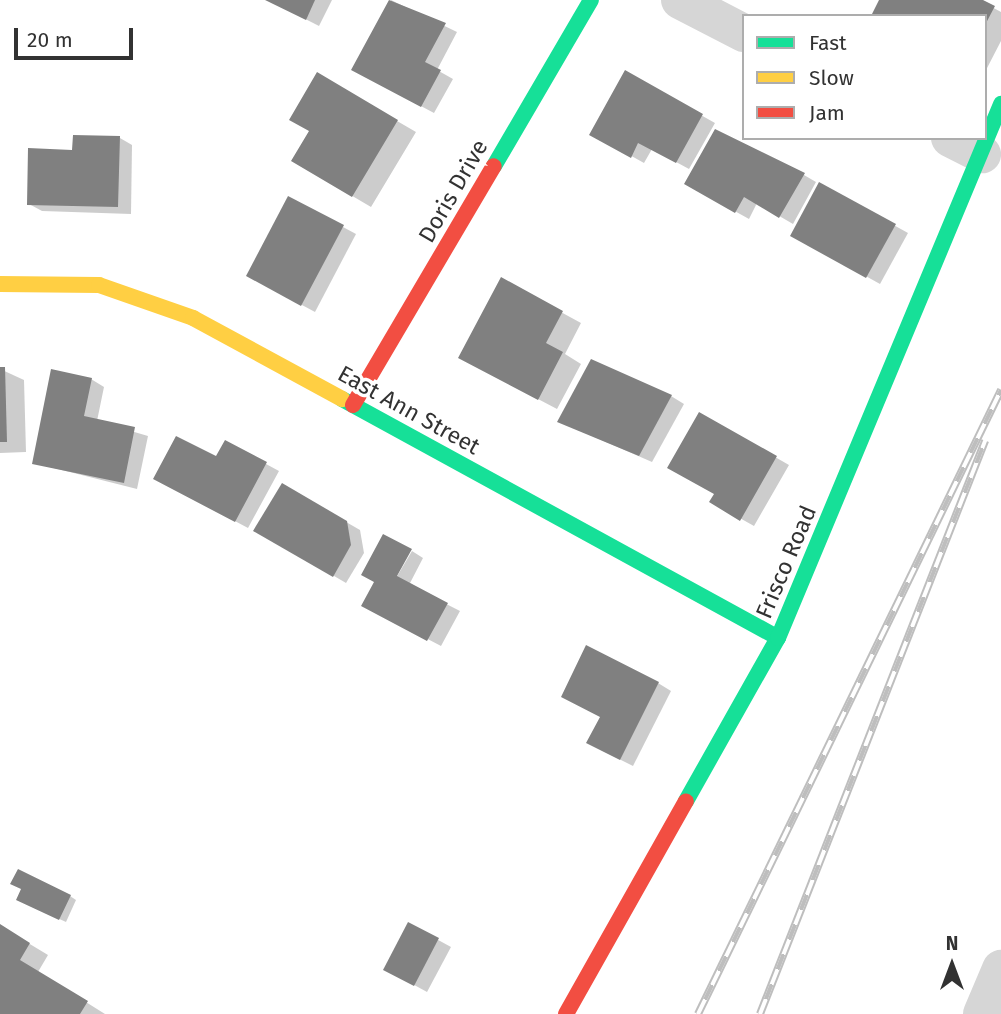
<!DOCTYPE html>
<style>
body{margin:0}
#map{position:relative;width:1001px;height:1014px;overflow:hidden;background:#fff;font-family:"Fira Sans",sans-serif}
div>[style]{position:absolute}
.shadow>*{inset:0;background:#0003}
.building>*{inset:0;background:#808080}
.street>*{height:38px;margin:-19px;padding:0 19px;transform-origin:19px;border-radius:19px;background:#d6d6d6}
.fast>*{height:16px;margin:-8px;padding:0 8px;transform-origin:8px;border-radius:8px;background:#16e098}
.slow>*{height:16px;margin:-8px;padding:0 8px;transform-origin:8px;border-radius:8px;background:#ffcf43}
.jam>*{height:16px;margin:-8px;padding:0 8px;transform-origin:8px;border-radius:8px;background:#f24e42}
.rail>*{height:8px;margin-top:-4px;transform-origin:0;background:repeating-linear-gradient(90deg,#fff 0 16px,#bebebe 0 32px);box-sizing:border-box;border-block:2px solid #bebebe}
span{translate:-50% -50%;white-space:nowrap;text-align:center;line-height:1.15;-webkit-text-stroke:7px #fff;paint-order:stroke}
.street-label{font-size:23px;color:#323232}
.legend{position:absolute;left:742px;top:14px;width:245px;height:126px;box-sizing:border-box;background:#fff;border:2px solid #adadad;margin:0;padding:9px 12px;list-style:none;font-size:21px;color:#323232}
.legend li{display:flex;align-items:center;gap:14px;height:35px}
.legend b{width:35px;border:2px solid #adadad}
.north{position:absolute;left:917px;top:930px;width:70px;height:70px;-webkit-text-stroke:5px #fff;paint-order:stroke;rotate:0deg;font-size:19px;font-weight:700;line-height:28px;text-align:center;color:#323232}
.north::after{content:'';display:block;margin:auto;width:24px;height:32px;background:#323232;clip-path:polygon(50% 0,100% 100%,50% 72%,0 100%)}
.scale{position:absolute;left:14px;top:28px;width:119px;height:32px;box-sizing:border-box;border:4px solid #323232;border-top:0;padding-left:9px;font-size:21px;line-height:24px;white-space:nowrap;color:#323232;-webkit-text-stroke:5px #fff;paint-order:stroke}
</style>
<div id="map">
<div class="shadow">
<i style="clip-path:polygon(268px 0,332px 0,319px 26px)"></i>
<i style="clip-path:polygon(391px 0,457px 32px,437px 70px,453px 79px,434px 113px,353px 70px)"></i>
<i style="clip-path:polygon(881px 0,979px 0,1001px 12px,1001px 41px,985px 72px,985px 16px)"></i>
<i style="clip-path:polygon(626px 73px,715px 123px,689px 169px,652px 149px,644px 163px,592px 134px)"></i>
<i style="clip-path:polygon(318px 75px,416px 132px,371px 207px,293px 161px,312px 131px)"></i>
<i style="clip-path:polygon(120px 138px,132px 145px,131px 214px,42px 211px,29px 204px,74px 151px)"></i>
<i style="clip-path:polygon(804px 175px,816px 182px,793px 224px,757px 203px,749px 219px,686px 184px)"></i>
<i style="clip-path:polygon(820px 184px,908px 233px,880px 284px,792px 235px)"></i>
<i style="clip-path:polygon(343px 227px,356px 234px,315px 312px,261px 283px)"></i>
<i style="clip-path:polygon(502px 280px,581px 323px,565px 354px,581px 364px,557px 409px,479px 368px)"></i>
<i style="clip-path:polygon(0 369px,24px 380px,26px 452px,0 453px)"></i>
<i style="clip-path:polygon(91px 379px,104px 387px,97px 421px,148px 436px,137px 489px,34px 463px)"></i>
<i style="clip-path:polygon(671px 396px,684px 404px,652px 462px,560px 422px)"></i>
<i style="clip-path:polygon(700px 414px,789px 465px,754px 526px,711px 502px,716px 494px)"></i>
<i style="clip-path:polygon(225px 442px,279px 471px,248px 528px,169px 486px,217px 459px)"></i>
<i style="clip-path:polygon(282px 485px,360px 530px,364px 553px,346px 583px,256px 530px)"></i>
<i style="clip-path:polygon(412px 551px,423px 558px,409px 585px,460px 611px,441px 646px,376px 612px)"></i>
<i style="clip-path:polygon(658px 683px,671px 691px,633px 766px,601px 750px)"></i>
<i style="clip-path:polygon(70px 896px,76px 900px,66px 922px,24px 903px)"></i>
<i style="clip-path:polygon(409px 924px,451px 947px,427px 992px,385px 969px)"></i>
<i style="clip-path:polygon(0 926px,48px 955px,38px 972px,105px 1014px,0 1014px)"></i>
</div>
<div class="building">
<i style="clip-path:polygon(265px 0,315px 0,306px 20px)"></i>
<i style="clip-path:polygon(389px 0,446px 23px,425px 62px,441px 70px,421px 107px,351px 70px)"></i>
<i style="clip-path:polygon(879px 0,983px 0,995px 6px,985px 25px,985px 16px,871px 16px)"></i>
<i style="clip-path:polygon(625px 70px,703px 114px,676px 163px,638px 143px,631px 158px,589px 135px)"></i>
<i style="clip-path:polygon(317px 72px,398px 120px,352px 197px,291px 161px,309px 131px,289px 120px)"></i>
<i style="clip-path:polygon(715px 129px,805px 173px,779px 218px,744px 197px,735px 213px,684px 184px)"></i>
<i style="clip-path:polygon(73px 135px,120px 136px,118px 207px,27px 205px,28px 148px,72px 150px)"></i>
<i style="clip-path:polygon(819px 182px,896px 224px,866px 278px,790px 236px)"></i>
<i style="clip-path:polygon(288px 196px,344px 225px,301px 306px,246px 276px)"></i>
<i style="clip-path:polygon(501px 277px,563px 311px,546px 343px,563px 352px,538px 400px,458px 358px)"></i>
<i style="clip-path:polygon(591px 359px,672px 395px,639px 456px,557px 422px)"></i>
<i style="clip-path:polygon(0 367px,5px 367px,7px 442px,0 442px)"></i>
<i style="clip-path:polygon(51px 369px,92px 378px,84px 416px,135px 427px,124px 483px,32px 464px)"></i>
<i style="clip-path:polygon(699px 412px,777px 456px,740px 521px,709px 502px,714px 494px,667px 468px)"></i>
<i style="clip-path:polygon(176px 436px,216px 456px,225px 440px,267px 462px,235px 522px,153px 479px)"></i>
<i style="clip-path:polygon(282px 483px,347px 521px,351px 545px,333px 577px,253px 531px)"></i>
<i style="clip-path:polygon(383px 534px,412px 549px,397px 576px,448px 603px,427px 641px,361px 606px,374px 582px,361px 575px)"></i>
<i style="clip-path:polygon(586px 645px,659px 682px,620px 760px,586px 743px,600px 717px,561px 697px)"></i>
<i style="clip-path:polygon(18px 869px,71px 895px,59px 920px,16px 900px,21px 889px,10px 884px)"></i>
<i style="clip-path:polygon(408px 922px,439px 938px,414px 986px,383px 970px)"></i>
<i style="clip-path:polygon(0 924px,30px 943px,20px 960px,88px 1001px,80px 1014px,0 1014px)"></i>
</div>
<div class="street">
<i style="left:680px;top:0;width:72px;rotate:27.3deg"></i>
<i style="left:950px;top:138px;width:36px;rotate:27deg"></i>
<i style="left:982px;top:1014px;width:49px;rotate:-67.1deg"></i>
</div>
<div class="fast">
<i style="left:494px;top:166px;width:192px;rotate:-59.7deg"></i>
<i style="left:342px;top:399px;width:497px;rotate:28.7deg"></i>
<i style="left:686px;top:801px;width:187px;rotate:-60.6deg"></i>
<i style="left:778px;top:638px;width:579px;rotate:-67.33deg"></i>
</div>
<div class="slow">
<i style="left:0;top:284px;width:99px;rotate:0.6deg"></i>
<i style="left:99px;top:285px;width:100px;rotate:19.3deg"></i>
<i style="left:193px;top:318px;width:170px;rotate:28.5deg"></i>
</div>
<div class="jam">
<i style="left:353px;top:405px;width:277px;rotate:-59.5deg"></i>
<i style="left:566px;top:1014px;width:244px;rotate:-60.6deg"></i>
</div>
<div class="rail">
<i style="left:698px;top:1014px;width:694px;rotate:-64.1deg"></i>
<i style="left:760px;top:1014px;width:616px;rotate:-68.56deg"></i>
</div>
<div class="street-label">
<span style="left:453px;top:191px;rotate:-60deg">Doris Drive</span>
<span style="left:409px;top:410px;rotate:29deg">East Ann Street</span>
<span style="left:786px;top:562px;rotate:-67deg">Frisco Road</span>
</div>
<ul class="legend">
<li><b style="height:9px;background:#16e098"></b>Fast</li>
<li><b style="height:9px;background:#ffcf43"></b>Slow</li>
<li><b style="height:9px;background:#f24e42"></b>Jam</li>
</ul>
<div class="north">N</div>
<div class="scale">20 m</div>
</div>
